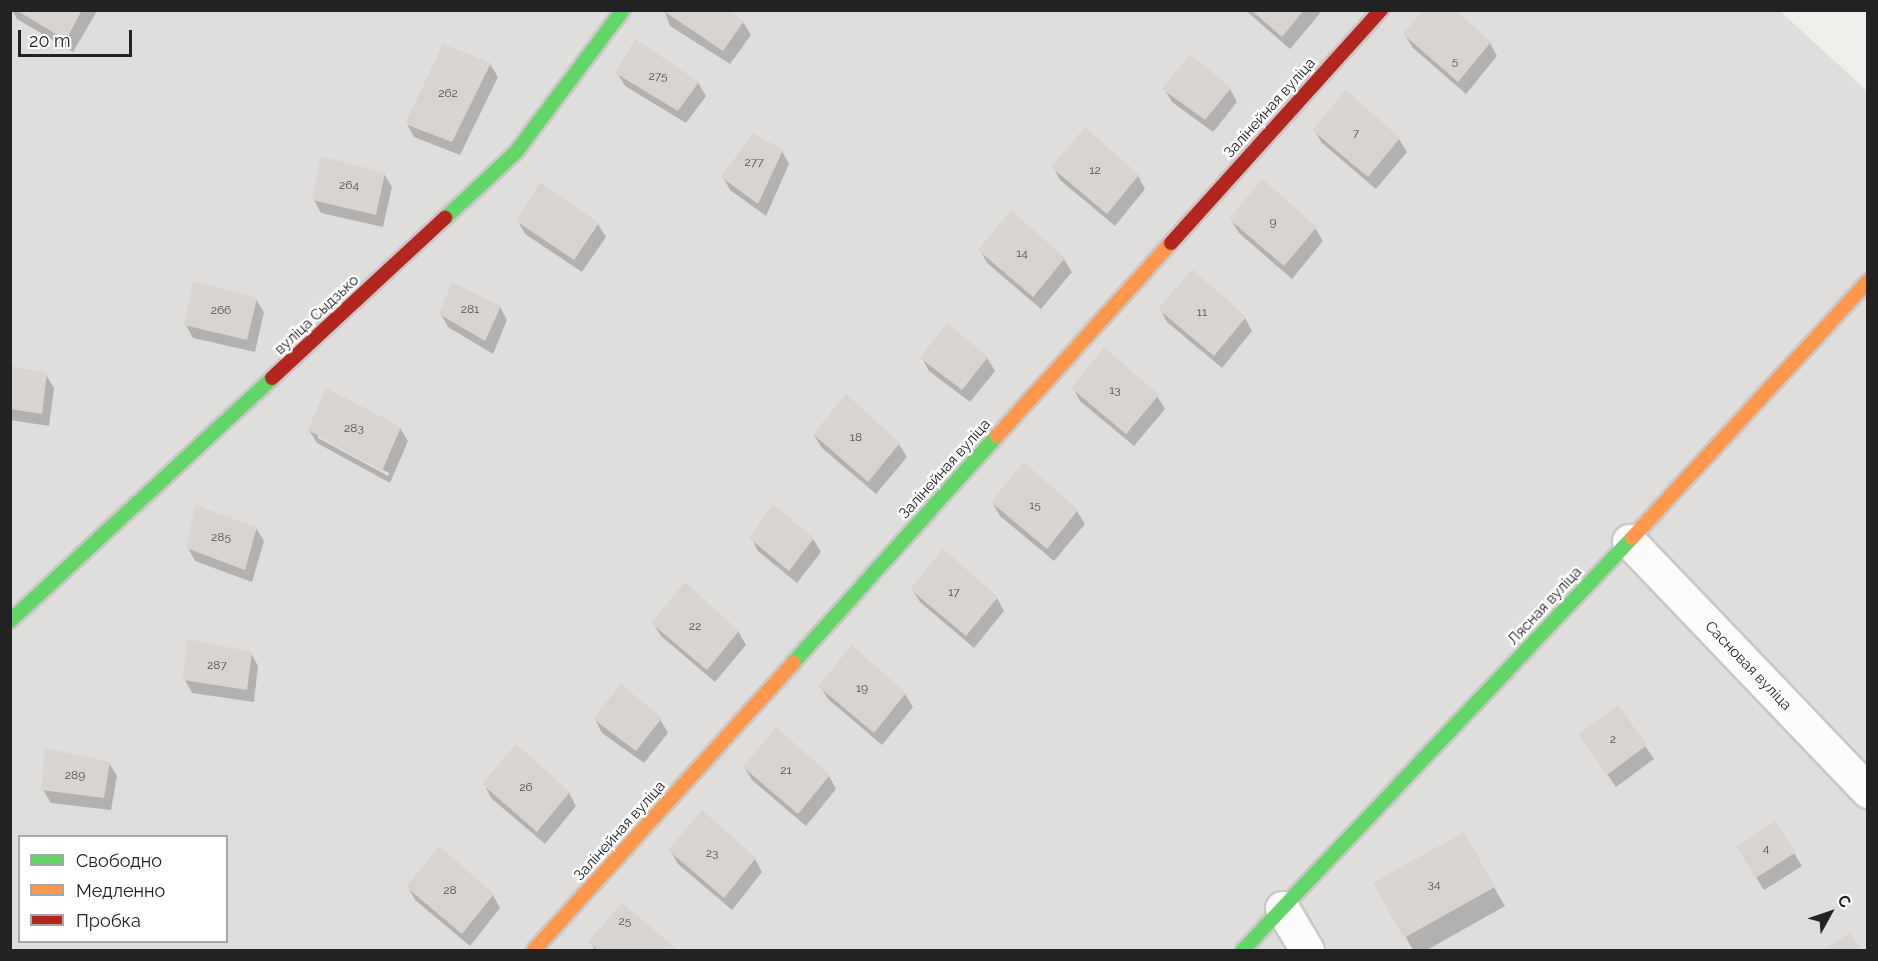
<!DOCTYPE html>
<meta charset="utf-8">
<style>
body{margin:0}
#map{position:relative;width:1878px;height:961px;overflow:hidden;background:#f0eeeb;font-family:Raleway,sans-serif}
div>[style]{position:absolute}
.residential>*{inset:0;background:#dfdedc}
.shadow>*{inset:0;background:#0003}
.building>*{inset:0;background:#d7d4d2}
.roads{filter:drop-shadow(2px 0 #c9c8c7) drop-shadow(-2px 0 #c9c8c7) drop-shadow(0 2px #c9c8c7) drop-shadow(0 -2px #c9c8c7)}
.street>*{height:33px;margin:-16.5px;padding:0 16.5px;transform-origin:16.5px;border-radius:16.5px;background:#fdfcfc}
.fast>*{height:14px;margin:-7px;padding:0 7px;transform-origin:7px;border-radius:7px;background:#63d668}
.slow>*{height:14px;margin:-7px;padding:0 7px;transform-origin:7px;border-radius:7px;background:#ff974d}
.jam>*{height:14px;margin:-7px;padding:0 7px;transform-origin:7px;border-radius:7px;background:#b3261e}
span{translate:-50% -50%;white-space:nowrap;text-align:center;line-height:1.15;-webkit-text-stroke:5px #fff;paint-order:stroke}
.number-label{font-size:12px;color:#4f4e4e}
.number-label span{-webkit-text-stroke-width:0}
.street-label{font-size:15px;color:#222}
.frame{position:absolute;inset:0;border:12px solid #222;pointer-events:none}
.legend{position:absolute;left:18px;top:835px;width:210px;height:108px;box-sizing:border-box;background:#fff;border:2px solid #a7a7a7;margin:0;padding:8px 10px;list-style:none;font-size:18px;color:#222}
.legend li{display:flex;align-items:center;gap:12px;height:30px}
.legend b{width:30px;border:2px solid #a7a7a7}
.north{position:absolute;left:1800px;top:883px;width:60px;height:60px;-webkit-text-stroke:4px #fff;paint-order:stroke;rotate:50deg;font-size:16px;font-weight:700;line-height:24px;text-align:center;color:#222}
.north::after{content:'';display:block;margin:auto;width:21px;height:27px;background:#222;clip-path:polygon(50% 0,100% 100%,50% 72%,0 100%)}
.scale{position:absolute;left:18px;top:30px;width:114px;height:27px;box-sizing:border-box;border:3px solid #222;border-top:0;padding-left:8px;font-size:18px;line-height:21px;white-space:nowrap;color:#222;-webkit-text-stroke:4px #fff;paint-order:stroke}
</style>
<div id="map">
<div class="residential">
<i style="clip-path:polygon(evenodd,10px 11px,1780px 11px,1867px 91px,1867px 950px,11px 950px,10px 11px,20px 836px,226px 836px,226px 942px,20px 942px,20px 836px)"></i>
</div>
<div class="shadow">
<i style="clip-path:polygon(12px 10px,96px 10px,97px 11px,73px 52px,17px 19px)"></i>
<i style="clip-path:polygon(664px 10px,725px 10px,743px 22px,751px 35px,730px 64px,670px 26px)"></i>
<i style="clip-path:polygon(1245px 10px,1320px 10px,1321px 12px,1290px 49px)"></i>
<i style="clip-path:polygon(1405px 35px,1490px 43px,1497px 56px,1466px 94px,1413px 48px)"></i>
<i style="clip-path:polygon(490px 64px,498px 77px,460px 155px,414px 137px,407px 124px)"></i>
<i style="clip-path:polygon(617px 73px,698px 83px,706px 96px,686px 123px,625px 86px)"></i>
<i style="clip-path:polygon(1164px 89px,1230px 89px,1237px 102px,1213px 132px,1172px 102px)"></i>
<i style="clip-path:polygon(1314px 130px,1399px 139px,1407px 152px,1376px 189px,1322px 143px)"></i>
<i style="clip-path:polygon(782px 151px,789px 164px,766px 216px,730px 190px,723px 177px)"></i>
<i style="clip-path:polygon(1053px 167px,1138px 176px,1145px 189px,1115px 226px,1060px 180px)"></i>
<i style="clip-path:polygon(384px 174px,392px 187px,383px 227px,321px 213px,314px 200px)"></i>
<i style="clip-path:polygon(1231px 220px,1315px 228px,1323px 241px,1292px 279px,1239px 233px)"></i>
<i style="clip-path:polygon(518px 221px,598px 224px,606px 237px,582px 272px,525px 234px)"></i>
<i style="clip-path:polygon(980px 250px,1064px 259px,1072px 272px,1041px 309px,987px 263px)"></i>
<i style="clip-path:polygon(256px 299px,264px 312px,255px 352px,193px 338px,186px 325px)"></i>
<i style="clip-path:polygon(500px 307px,507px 320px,493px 354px,448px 327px,441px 314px)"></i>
<i style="clip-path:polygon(1160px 309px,1245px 318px,1252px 331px,1222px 368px,1167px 322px)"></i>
<i style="clip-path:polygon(922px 358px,987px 358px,995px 371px,970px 402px,929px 371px)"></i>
<i style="clip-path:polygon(10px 367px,46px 375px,54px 388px,49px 426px,10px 420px)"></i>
<i style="clip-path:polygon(1073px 388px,1157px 396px,1165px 409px,1134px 446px,1080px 401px)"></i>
<i style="clip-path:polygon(evenodd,400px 428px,408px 441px,390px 483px,317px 443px,309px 430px,400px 428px,318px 434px,389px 473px,388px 476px,318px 438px,318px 434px)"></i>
<i style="clip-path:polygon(814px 435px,899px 444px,907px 457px,876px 494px,822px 448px)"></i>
<i style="clip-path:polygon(992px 502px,1077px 511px,1085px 524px,1054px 561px,1000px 516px)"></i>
<i style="clip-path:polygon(773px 506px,813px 539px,821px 552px,797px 583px,758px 551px,751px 538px)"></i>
<i style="clip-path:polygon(256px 528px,264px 541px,252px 582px,195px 561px,188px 548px)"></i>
<i style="clip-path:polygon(912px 589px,997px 598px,1004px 611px,974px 648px,920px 602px)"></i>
<i style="clip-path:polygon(653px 623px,738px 631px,746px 645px,715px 682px,661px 636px)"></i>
<i style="clip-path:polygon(251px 653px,258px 666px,254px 702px,192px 693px,185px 680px)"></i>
<i style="clip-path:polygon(820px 686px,905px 694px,913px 707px,882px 745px,828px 699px)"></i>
<i style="clip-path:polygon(1618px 707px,1654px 759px,1616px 787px,1580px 735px)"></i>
<i style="clip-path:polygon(595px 719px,660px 719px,668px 733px,644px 763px,602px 733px)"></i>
<i style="clip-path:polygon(109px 763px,117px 776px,111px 810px,51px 803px,43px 790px)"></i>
<i style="clip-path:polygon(744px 767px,829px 776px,836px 789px,806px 826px,752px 780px)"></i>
<i style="clip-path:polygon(484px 784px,569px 793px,576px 806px,545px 844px,491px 798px)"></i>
<i style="clip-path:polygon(1463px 834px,1505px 906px,1427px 950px,1413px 950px,1375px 884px)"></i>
<i style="clip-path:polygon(670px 850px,755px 859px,762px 872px,732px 910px,678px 864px)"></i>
<i style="clip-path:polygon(1794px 853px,1802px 866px,1764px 890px,1745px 860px)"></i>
<i style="clip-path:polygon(408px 887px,493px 895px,500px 908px,470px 946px,415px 900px)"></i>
<i style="clip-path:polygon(622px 904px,675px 950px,595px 950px,590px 942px)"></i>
</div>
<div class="building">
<i style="clip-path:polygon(16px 10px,82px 10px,66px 40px)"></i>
<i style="clip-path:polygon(662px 10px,728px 10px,744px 21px,723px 51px)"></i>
<i style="clip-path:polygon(1251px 10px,1304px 10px,1282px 37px)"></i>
<i style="clip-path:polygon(1423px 10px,1455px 10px,1491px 42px,1458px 82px,1403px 34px)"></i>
<i style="clip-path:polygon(635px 39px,699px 82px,678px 111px,615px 73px)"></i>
<i style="clip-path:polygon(443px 44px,491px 63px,452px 142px,405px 124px)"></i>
<i style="clip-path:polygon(1190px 54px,1231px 88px,1205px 120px,1162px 89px)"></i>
<i style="clip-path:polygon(1346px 90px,1400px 138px,1368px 177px,1312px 130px)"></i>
<i style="clip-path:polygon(1085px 127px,1139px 175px,1107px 214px,1051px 167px)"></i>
<i style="clip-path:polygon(753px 133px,783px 150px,758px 204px,721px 177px)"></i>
<i style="clip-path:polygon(321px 156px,385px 173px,376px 215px,312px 200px)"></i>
<i style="clip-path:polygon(1262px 179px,1317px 227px,1284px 266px,1229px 219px)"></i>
<i style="clip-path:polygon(540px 182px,599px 223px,574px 260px,516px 221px)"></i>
<i style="clip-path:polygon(1011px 210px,1065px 258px,1033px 297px,978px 250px)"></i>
<i style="clip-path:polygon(1192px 269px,1246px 317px,1214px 356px,1158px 309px)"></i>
<i style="clip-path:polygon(193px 281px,257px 298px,247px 340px,184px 325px)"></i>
<i style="clip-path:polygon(452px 282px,501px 306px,485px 341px,439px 314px)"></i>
<i style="clip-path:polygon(947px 323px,988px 357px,962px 390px,920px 358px)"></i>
<i style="clip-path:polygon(1104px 347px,1159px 395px,1126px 434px,1071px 388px)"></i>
<i style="clip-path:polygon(10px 366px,47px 373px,42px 414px,10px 409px)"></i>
<i style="clip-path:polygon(326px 388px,401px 427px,382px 471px,308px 430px)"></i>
<i style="clip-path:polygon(846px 394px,900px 443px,868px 482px,813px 434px)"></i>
<i style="clip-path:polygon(1024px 462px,1078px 510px,1047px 549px,991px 502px)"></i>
<i style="clip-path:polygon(773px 504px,814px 538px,789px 571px,749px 538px)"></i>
<i style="clip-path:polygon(195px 505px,257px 527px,245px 570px,186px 548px)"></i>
<i style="clip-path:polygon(943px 549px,998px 597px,966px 636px,910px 589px)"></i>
<i style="clip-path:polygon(685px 582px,739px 631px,707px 670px,651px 623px)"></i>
<i style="clip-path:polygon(187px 639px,252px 652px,247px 690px,183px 680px)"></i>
<i style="clip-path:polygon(852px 645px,906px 693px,874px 733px,818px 686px)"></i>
<i style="clip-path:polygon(621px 684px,662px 718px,636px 751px,593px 719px)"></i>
<i style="clip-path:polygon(1618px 705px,1647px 745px,1607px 775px,1578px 734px)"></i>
<i style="clip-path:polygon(776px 727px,830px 775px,798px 814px,743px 767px)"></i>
<i style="clip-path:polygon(516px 744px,570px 792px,537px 832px,482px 784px)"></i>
<i style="clip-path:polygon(45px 748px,110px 762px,104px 798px,41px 790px)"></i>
<i style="clip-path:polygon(702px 810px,756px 858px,724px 898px,668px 850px)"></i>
<i style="clip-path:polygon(1775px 821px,1796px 852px,1756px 878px,1736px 847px)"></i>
<i style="clip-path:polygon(1464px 832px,1495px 887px,1404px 938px,1373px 883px)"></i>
<i style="clip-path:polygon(439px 846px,494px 894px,462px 934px,406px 887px)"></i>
<i style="clip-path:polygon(622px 902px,677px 950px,598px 950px,588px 942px)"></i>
<i style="clip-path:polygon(1850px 933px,1862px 950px,1823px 950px)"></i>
</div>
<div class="roads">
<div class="street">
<i style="left:1629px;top:541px;width:346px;rotate:46.3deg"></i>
<i style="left:1282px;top:908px;width:49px;rotate:59.2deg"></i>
</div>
<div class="fast">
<i style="left:445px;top:218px;width:97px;rotate:-42.9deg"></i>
<i style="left:516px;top:152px;width:178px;rotate:-53deg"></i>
<i style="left:10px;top:621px;width:357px;rotate:-42.8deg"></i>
<i style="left:793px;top:663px;width:305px;rotate:-48.1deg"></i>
<i style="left:1243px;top:950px;width:567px;rotate:-46.64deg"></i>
</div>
<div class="slow">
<i style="left:997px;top:436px;width:260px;rotate:-48deg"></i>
<i style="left:1632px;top:538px;width:349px;rotate:-47.4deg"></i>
<i style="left:534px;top:950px;width:387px;rotate:-47.9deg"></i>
</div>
<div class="jam">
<i style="left:1171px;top:243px;width:314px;rotate:-48deg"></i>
<i style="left:272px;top:378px;width:236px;rotate:-42.8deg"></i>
</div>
</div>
<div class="number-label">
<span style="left:1455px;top:62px">5</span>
<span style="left:658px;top:77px">275</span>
<span style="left:448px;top:94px">262</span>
<span style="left:1356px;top:134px">7</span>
<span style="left:754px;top:163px">277</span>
<span style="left:1095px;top:171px">12</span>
<span style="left:349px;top:186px">264</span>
<span style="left:1273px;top:223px">9</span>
<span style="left:1022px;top:254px">14</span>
<span style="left:470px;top:310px">281</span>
<span style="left:221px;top:311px">266</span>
<span style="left:1202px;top:313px">11</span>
<span style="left:1115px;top:391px">13</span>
<span style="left:354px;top:429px">283</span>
<span style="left:856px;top:438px">18</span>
<span style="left:1035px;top:506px">15</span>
<span style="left:221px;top:538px">285</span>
<span style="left:954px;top:593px">17</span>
<span style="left:695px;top:627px">22</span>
<span style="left:217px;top:666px">287</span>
<span style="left:862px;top:689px">19</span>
<span style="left:1613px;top:740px">2</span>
<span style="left:786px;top:771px">21</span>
<span style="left:75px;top:776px">289</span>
<span style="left:526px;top:788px">26</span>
<span style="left:1766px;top:849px">4</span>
<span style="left:712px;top:854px">23</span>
<span style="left:1434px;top:885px">34</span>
<span style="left:450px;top:891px">28</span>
<span style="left:625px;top:922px">25</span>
</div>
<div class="street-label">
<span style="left:1270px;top:108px;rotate:-48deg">Залінейная вуліца</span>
<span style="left:317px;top:315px;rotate:-43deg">вуліца Сыдзько</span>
<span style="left:945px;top:469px;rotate:-48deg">Залінейная вуліца</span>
<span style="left:1545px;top:606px;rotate:-47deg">Лясная вуліца</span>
<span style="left:1748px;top:666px;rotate:46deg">Сасновая вуліца</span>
<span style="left:620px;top:831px;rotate:-48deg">Залінейная вуліца</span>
</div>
<div class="frame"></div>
<ul class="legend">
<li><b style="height:8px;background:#63d668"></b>Свободно</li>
<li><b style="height:8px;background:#ff974d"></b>Медленно</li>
<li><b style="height:8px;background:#b3261e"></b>Пробка</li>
</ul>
<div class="north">С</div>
<div class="scale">20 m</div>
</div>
